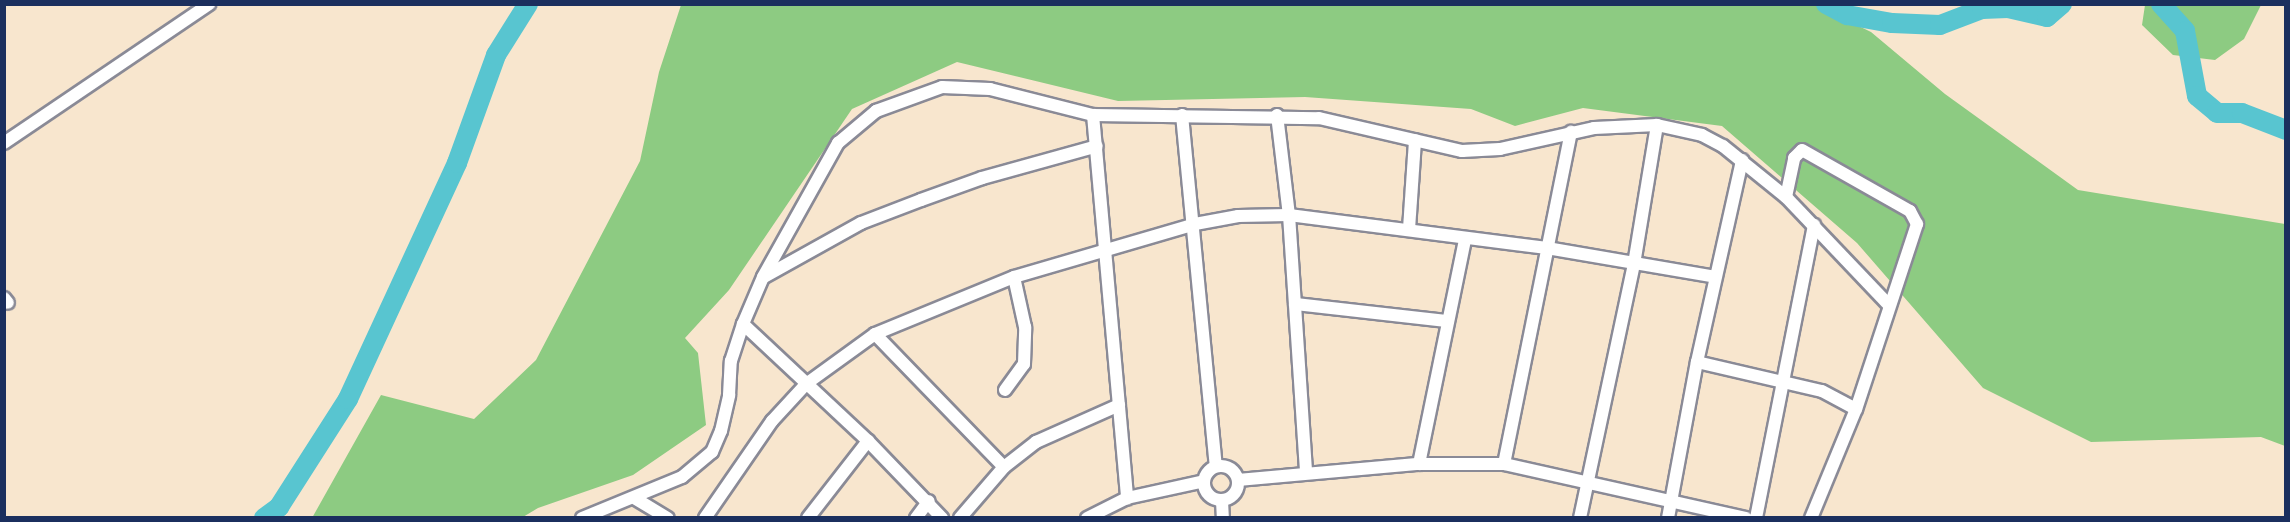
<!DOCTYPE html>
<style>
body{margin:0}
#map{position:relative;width:2290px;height:522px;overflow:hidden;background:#f8e6ce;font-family:Sriracha,sans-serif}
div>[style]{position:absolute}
.green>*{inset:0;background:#8dcb82}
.river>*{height:20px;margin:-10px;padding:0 10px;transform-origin:10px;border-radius:10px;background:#58c5d0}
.roads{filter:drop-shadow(2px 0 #8a8a96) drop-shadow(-2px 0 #8a8a96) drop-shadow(0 2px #8a8a96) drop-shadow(0 -2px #8a8a96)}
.minor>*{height:12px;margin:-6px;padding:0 6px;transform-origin:6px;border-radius:6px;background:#fff}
.minor>.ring{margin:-6px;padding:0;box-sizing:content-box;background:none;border:12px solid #fff;border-radius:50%}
span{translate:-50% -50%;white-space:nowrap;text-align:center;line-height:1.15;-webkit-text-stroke:6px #fcf5e5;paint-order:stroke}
.frame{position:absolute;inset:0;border:6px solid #1b2f5e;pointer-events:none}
</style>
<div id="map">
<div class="green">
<i style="clip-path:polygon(681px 5px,1815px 5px,1871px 32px,1945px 94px,2078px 190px,2285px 224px,2285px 446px,2261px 437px,2091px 442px,1983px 388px,1857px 243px,1722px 126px,1583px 108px,1515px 126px,1471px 109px,1305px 97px,1118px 101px,957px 62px,852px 109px,729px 290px,685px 338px,698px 353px,706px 425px,633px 475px,538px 508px,523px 517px,312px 518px,381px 395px,474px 419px,536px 360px,640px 161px,659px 72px)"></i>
<i style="clip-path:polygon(2145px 5px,2145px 4px,2261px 5px,2244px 39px,2215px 60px,2173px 55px,2142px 25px)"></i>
</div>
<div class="river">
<i style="left:1826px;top:4px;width:24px;rotate:28deg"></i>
<i style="left:1847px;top:15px;width:46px;rotate:10.1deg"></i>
<i style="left:1892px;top:23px;width:48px;rotate:2.4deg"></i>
<i style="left:1940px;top:25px;width:45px;rotate:-20.9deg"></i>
<i style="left:1982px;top:9px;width:26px;rotate:-2deg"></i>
<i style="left:2008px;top:8px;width:40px;rotate:13deg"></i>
<i style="left:2047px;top:17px;width:20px;rotate:-41deg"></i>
<i style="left:2161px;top:4px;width:36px;rotate:48deg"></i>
<i style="left:2185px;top:31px;width:66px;rotate:79.5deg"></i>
<i style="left:2197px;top:96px;width:26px;rotate:40deg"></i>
<i style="left:2217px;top:113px;width:25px"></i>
<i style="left:2242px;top:113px;width:47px;rotate:21.1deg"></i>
<i style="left:264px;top:518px;width:19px;rotate:-36deg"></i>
<i style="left:279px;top:507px;width:128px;rotate:-57.4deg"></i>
<i style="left:348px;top:399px;width:260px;rotate:-65.2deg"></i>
<i style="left:457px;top:163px;width:115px;rotate:-70.1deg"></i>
<i style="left:496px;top:55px;width:60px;rotate:-57.9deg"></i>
</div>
<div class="roads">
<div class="minor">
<i style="left:1093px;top:115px;width:385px;rotate:84.9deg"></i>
<i style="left:1182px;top:115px;width:353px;rotate:84.5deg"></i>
<i style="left:1277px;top:115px;width:101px;rotate:83.2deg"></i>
<i style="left:1289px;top:215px;width:257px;rotate:86.2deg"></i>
<i style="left:4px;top:143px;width:248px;rotate:-34.1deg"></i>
<i style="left:1786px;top:197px;width:40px;rotate:-78deg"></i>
<i style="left:1794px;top:158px;width:11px;rotate:-45deg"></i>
<i style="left:1802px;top:150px;width:124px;rotate:29.5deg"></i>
<i style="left:1910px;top:211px;width:15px;rotate:62deg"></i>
<i style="left:1917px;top:224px;width:195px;rotate:108.2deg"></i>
<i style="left:1856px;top:409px;width:118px;rotate:112.4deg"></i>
<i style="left:1409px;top:229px;width:89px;rotate:-86.1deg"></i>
<i style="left:764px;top:277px;width:111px;rotate:-29.1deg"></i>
<i style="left:861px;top:223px;width:64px;rotate:-21deg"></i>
<i style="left:921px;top:200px;width:65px;rotate:-19.8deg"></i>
<i style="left:982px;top:178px;width:119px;rotate:-15.5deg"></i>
<i style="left:4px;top:298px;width:6px;rotate:51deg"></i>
<i style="left:1295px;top:304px;width:153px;rotate:6.4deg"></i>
<i style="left:743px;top:324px;width:171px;rotate:43.1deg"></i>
<i style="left:868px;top:441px;width:107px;rotate:46.1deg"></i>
<i style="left:875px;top:334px;width:185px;rotate:45.9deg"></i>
<i style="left:1697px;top:362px;width:128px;rotate:13.1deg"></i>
<i style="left:1822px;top:391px;width:38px;rotate:28deg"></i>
<i style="left:1005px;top:390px;width:32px;rotate:-54deg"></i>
<i style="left:1024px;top:364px;width:37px;rotate:-88deg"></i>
<i style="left:1025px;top:327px;width:51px;rotate:-102.4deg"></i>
<i style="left:1419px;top:464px;width:229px;rotate:-78.4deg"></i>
<i style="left:1504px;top:464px;width:339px;rotate:-78.6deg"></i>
<i class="ring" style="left:1204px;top:466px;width:22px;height:22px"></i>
<i style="left:1238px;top:480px;width:182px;rotate:-5.1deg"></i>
<i style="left:1419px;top:464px;width:85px"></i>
<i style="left:1504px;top:464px;width:248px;rotate:12.6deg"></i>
<i style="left:636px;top:499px;width:37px;rotate:31deg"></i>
<i style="left:1222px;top:501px;width:17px;rotate:87deg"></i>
<i style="left:582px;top:518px;width:108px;rotate:-22.3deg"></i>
<i style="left:682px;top:477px;width:39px;rotate:-40deg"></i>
<i style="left:712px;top:452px;width:23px;rotate:-67deg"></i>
<i style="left:721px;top:431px;width:37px;rotate:-77deg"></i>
<i style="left:729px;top:395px;width:34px;rotate:-87deg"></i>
<i style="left:731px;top:361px;width:39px;rotate:-72deg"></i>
<i style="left:743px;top:324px;width:51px;rotate:-66.9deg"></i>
<i style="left:763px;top:277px;width:154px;rotate:-60.8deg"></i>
<i style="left:838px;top:143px;width:50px;rotate:-40.1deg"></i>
<i style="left:876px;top:111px;width:70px;rotate:-20deg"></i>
<i style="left:942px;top:87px;width:48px;rotate:2.4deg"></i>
<i style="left:990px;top:89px;width:106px;rotate:14.2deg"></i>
<i style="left:1093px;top:115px;width:226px;rotate:0.8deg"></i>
<i style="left:1319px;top:118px;width:147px;rotate:13deg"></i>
<i style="left:1462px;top:151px;width:38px;rotate:-3deg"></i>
<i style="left:1500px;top:149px;width:96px;rotate:-12.6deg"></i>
<i style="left:1594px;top:128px;width:63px;rotate:-2.7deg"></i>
<i style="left:1657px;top:125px;width:46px;rotate:12.5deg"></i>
<i style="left:1702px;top:135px;width:24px;rotate:28deg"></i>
<i style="left:1723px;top:146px;width:81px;rotate:39deg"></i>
<i style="left:1786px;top:197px;width:149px;rotate:46.4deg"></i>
<i style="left:705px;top:518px;width:118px;rotate:-55.4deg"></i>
<i style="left:772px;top:421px;width:50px;rotate:-47.4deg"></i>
<i style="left:806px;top:384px;width:85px;rotate:-35.9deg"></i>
<i style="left:875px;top:334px;width:150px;rotate:-22.3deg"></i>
<i style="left:1014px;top:277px;width:189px;rotate:-16.3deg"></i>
<i style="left:1195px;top:224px;width:44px;rotate:-10.5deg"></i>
<i style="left:1238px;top:216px;width:51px;rotate:-1.1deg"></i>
<i style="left:1289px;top:215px;width:260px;rotate:7.3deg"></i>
<i style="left:1547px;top:248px;width:171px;rotate:9.7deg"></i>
<i style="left:808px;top:518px;width:98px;rotate:-52.1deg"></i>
<i style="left:916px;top:518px;width:21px;rotate:-53deg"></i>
<i style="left:960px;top:518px;width:67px;rotate:-49.2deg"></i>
<i style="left:1004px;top:467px;width:41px;rotate:-38deg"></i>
<i style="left:1036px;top:442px;width:91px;rotate:-24deg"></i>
<i style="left:1087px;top:518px;width:45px;rotate:-26.6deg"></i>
<i style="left:1127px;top:498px;width:79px;rotate:-12.4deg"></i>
<i style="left:1580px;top:518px;width:260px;rotate:-78deg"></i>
<i style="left:1634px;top:264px;width:141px;rotate:-80.6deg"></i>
<i style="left:1668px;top:518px;width:159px;rotate:-79.5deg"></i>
<i style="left:1697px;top:362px;width:207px;rotate:-77.4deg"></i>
<i style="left:1756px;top:518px;width:299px;rotate:-78.8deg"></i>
</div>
</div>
<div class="frame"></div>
</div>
